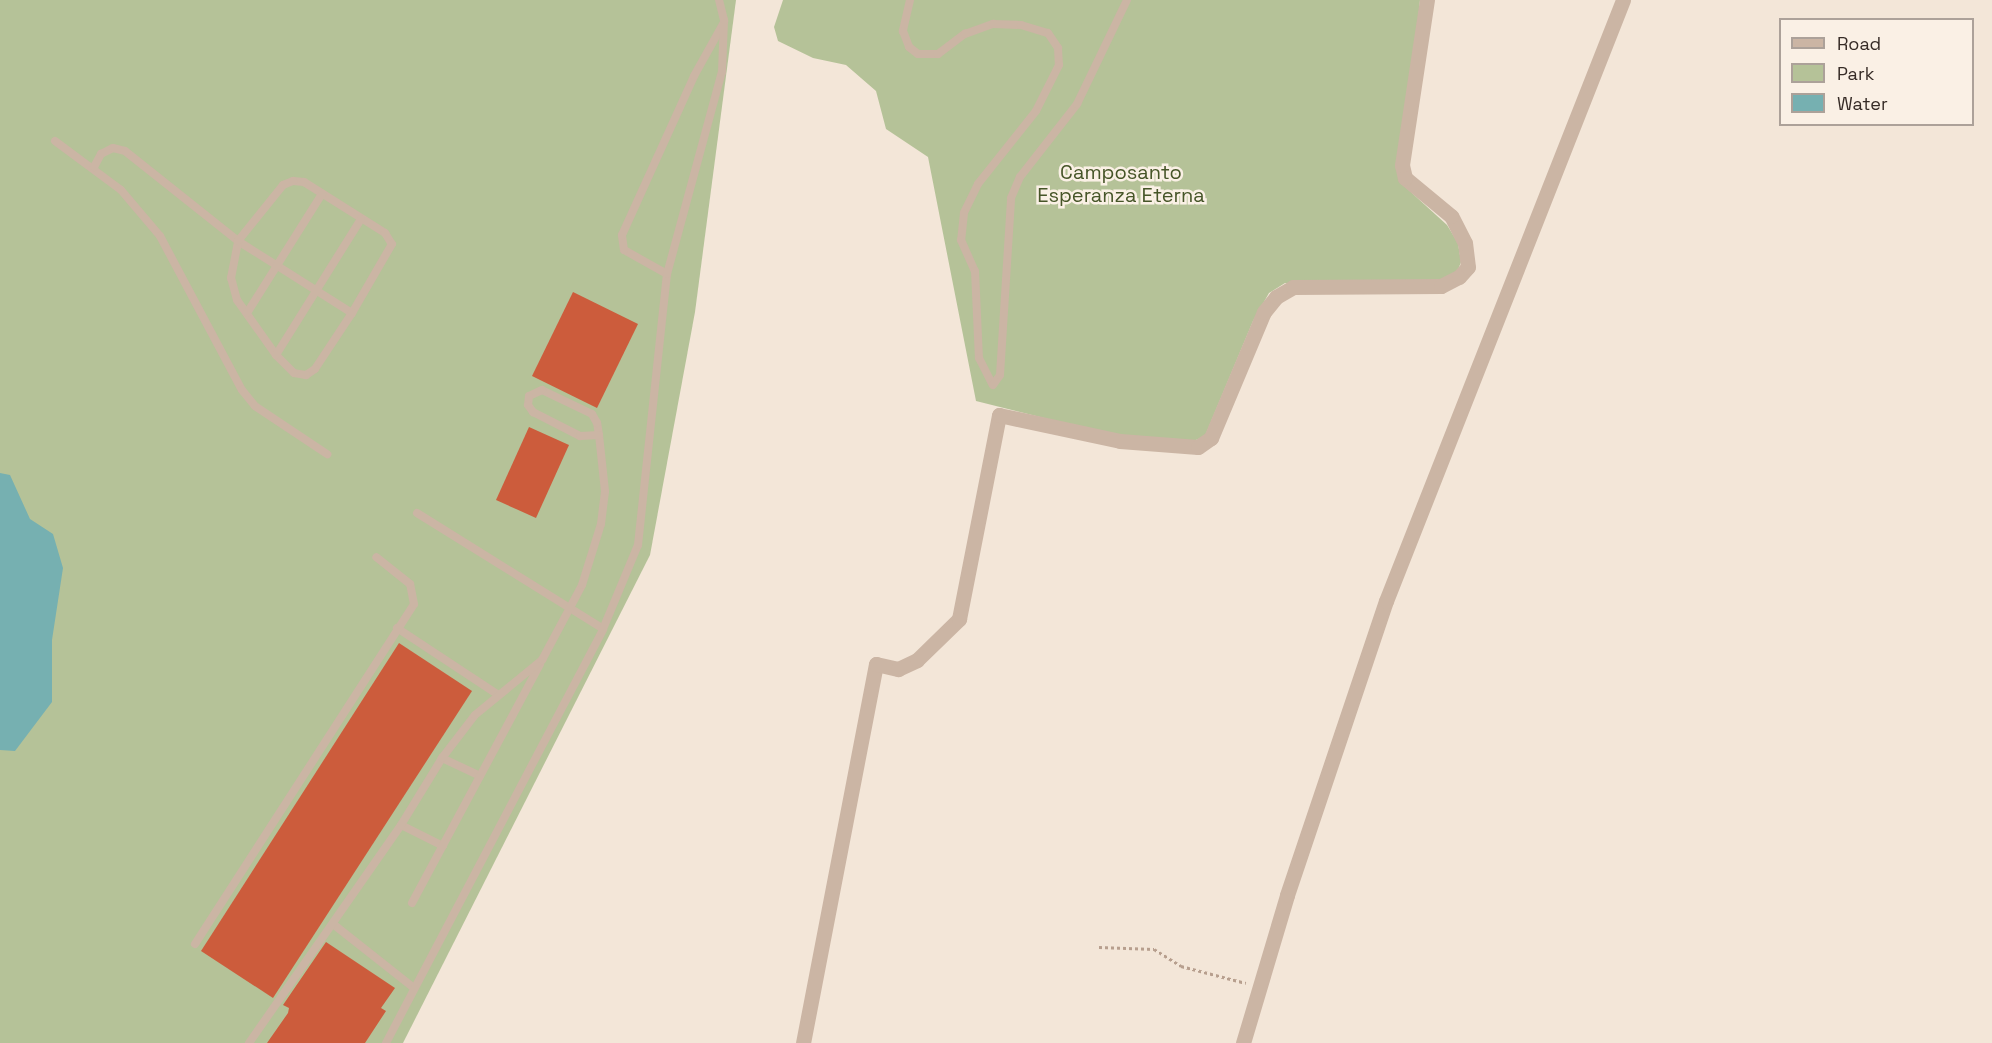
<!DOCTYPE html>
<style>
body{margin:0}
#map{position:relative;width:1992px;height:1043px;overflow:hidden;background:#f3e6d8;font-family:"Space Grotesk",sans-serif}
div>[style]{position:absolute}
.green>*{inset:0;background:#b5c298}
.water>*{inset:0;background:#76b0b1}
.building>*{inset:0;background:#cc5c3c}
.path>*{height:3px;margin-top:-1.5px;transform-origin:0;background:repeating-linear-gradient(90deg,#b79f8e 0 3px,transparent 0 6px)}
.service>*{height:8px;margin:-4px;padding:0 4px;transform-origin:4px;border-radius:4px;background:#cbb5a4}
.minor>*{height:15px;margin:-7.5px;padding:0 7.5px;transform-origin:7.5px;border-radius:7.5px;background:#cbb5a4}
span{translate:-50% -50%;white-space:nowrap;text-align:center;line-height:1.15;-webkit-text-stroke:5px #faf0e5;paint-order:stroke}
.park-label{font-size:20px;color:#465528}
.legend{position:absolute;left:1779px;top:18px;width:195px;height:108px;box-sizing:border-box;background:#faf0e5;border:2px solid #aca199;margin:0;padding:8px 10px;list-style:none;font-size:18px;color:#362b26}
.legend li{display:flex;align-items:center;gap:12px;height:30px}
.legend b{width:30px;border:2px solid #aca199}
</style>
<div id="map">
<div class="green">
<i style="clip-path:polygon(0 0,736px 0,695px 312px,650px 555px,403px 1043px,0 1043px)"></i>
<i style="clip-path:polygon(783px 0,1420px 0,1402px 184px,1447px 225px,1458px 243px,1461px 262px,1456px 275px,1441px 283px,1285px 283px,1269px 293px,1253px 321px,1205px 436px,1196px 440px,1147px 440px,1096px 431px,976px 401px,928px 157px,886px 129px,876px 91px,846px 65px,813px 58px,778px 41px,774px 27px)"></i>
</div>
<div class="water">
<i style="clip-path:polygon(0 473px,10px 475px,30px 519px,53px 534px,63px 568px,52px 640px,52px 702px,15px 751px,0 750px)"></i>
</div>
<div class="building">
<i style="clip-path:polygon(573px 292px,638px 324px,597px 408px,532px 376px)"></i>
<i style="clip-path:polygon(529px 427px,569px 445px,536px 518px,496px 500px)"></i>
<i style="clip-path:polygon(399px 643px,472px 691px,273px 998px,201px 951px)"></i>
<i style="clip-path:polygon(326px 942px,395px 988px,381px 1008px,386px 1011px,365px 1043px,267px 1043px,288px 1013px,289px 1008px,283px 1005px)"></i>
</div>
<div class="path">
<i style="left:1099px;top:947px;width:55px;rotate:2.1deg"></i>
<i style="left:1154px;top:949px;width:32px;rotate:32deg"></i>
<i style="left:1181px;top:966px;width:67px;rotate:14.7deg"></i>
</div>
<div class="service">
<i style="left:910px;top:0;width:32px;rotate:103deg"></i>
<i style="left:903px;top:31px;width:17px;rotate:69deg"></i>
<i style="left:909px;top:47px;width:11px;rotate:38deg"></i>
<i style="left:918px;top:54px;width:20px"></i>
<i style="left:938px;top:54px;width:34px;rotate:-37deg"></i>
<i style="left:965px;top:34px;width:30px;rotate:-20deg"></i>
<i style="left:993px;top:24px;width:28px;rotate:2deg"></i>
<i style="left:1021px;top:25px;width:28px;rotate:17deg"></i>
<i style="left:1048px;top:33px;width:18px;rotate:56deg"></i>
<i style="left:1058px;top:48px;width:17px;rotate:87deg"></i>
<i style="left:1059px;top:65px;width:51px;rotate:116.6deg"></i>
<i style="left:1036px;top:111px;width:93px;rotate:128.5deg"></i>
<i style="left:978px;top:184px;width:32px;rotate:116deg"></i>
<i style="left:964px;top:213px;width:27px;rotate:96deg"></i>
<i style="left:961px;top:240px;width:34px;rotate:66deg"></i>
<i style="left:975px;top:271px;width:87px;rotate:87.4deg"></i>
<i style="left:979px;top:358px;width:30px;rotate:63deg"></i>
<i style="left:993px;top:385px;width:12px;rotate:-55deg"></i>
<i style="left:1000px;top:375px;width:177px;rotate:-86.4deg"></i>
<i style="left:1011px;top:198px;width:23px;rotate:-67deg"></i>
<i style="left:1020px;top:177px;width:93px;rotate:-52deg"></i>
<i style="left:1077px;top:104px;width:115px;rotate:-64.3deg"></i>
<i style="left:55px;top:141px;width:82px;rotate:36.6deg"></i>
<i style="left:121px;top:190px;width:60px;rotate:49.7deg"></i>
<i style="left:160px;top:236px;width:174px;rotate:62deg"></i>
<i style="left:242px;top:390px;width:21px;rotate:51deg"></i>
<i style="left:255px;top:406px;width:87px;rotate:33.7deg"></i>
<i style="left:94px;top:167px;width:15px;rotate:-62deg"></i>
<i style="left:101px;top:154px;width:13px;rotate:-27deg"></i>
<i style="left:113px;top:148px;width:12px;rotate:14deg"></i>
<i style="left:125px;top:151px;width:144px;rotate:38.5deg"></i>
<i style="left:238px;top:241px;width:135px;rotate:32.3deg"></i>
<i style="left:293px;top:181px;width:11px;rotate:5deg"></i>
<i style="left:304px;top:182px;width:96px;rotate:32.2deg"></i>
<i style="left:385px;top:233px;width:13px;rotate:58deg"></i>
<i style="left:392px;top:244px;width:80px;rotate:120.1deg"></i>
<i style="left:352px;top:313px;width:67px;rotate:123.5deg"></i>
<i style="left:315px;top:369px;width:11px;rotate:146deg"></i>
<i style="left:306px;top:375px;width:12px;rotate:-171deg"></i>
<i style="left:294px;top:373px;width:25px;rotate:-135deg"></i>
<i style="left:276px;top:355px;width:67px;rotate:-125.3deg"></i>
<i style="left:237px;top:300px;width:23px;rotate:-105deg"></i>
<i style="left:231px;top:278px;width:38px;rotate:-79deg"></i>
<i style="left:238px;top:241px;width:72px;rotate:-51.2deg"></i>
<i style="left:283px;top:185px;width:11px;rotate:-22deg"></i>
<i style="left:667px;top:274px;width:49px;rotate:-150.8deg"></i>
<i style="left:624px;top:250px;width:15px;rotate:-98deg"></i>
<i style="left:622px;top:235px;width:175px;rotate:-65.6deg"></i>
<i style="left:694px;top:76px;width:62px;rotate:-60.9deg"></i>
<i style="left:247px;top:313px;width:141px;rotate:-57.8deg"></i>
<i style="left:276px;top:355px;width:160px;rotate:-58deg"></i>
<i style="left:417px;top:513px;width:219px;rotate:31.9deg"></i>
<i style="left:397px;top:628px;width:120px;rotate:33.4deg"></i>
<i style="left:442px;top:758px;width:42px;rotate:25.3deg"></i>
<i style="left:401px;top:825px;width:47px;rotate:26.6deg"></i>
<i style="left:412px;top:903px;width:271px;rotate:-61.8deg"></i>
<i style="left:333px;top:924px;width:103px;rotate:38.3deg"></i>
<i style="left:195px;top:944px;width:404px;rotate:-57.2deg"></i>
<i style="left:414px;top:604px;width:20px;rotate:-101deg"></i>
<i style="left:410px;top:584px;width:43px;rotate:-141.5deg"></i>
<i style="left:249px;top:1043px;width:266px;rotate:-55.1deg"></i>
<i style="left:401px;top:825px;width:79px;rotate:-58.5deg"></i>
<i style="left:442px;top:758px;width:54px;rotate:-52.5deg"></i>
<i style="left:475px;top:715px;width:87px;rotate:-39.4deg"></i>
<i style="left:542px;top:660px;width:85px;rotate:-61.9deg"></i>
<i style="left:582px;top:585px;width:64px;rotate:-72.7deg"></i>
<i style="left:601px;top:524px;width:33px;rotate:-83deg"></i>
<i style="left:605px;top:491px;width:56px;rotate:-96.1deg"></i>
<i style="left:599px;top:435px;width:12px;rotate:-99deg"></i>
<i style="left:597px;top:423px;width:10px;rotate:-119deg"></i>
<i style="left:592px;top:414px;width:55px;rotate:-154.4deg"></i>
<i style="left:542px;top:390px;width:14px;rotate:155deg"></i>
<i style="left:529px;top:396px;width:9px;rotate:96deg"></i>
<i style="left:528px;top:405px;width:9px;rotate:54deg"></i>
<i style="left:533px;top:412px;width:53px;rotate:27.1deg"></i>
<i style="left:580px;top:436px;width:19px;rotate:-3deg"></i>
<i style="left:386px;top:1043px;width:467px;rotate:-62.3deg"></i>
<i style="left:603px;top:629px;width:91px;rotate:-67.4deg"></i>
<i style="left:638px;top:545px;width:273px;rotate:-83.9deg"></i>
<i style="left:667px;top:274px;width:209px;rotate:-74.8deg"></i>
<i style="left:722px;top:72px;width:52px;rotate:-87.8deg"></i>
<i style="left:724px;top:20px;width:21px;rotate:-104deg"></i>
</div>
<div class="minor">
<i style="left:803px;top:1043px;width:386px;rotate:-79.1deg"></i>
<i style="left:876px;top:664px;width:23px;rotate:13deg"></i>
<i style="left:898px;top:669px;width:21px;rotate:-25deg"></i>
<i style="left:917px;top:660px;width:59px;rotate:-44.3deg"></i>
<i style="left:959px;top:619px;width:208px;rotate:-78.9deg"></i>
<i style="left:999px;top:415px;width:124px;rotate:12.1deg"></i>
<i style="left:1120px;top:441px;width:78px;rotate:4.4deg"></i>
<i style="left:1198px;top:447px;width:16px;rotate:-35deg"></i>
<i style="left:1211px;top:438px;width:137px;rotate:-67.2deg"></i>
<i style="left:1264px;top:312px;width:19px;rotate:-51deg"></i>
<i style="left:1276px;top:297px;width:20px;rotate:-30deg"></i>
<i style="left:1293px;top:287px;width:148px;rotate:-0.4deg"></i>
<i style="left:1441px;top:286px;width:20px;rotate:-27deg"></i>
<i style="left:1459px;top:277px;width:13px;rotate:-48deg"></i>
<i style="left:1468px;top:267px;width:24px;rotate:-97deg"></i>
<i style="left:1465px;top:243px;width:30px;rotate:-117deg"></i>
<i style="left:1451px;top:216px;width:60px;rotate:-140.4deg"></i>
<i style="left:1405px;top:178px;width:13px;rotate:-103deg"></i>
<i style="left:1402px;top:165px;width:167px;rotate:-81.4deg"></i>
<i style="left:1243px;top:1043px;width:154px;rotate:-73.4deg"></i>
<i style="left:1287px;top:895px;width:310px;rotate:-71.4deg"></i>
<i style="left:1386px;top:601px;width:646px;rotate:-68.48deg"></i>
</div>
<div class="park-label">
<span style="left:1121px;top:184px">Camposanto<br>Esperanza Eterna</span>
</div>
<ul class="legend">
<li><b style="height:8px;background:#cbb5a4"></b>Road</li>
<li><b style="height:16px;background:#b5c298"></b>Park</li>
<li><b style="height:16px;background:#76b0b1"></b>Water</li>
</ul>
</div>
